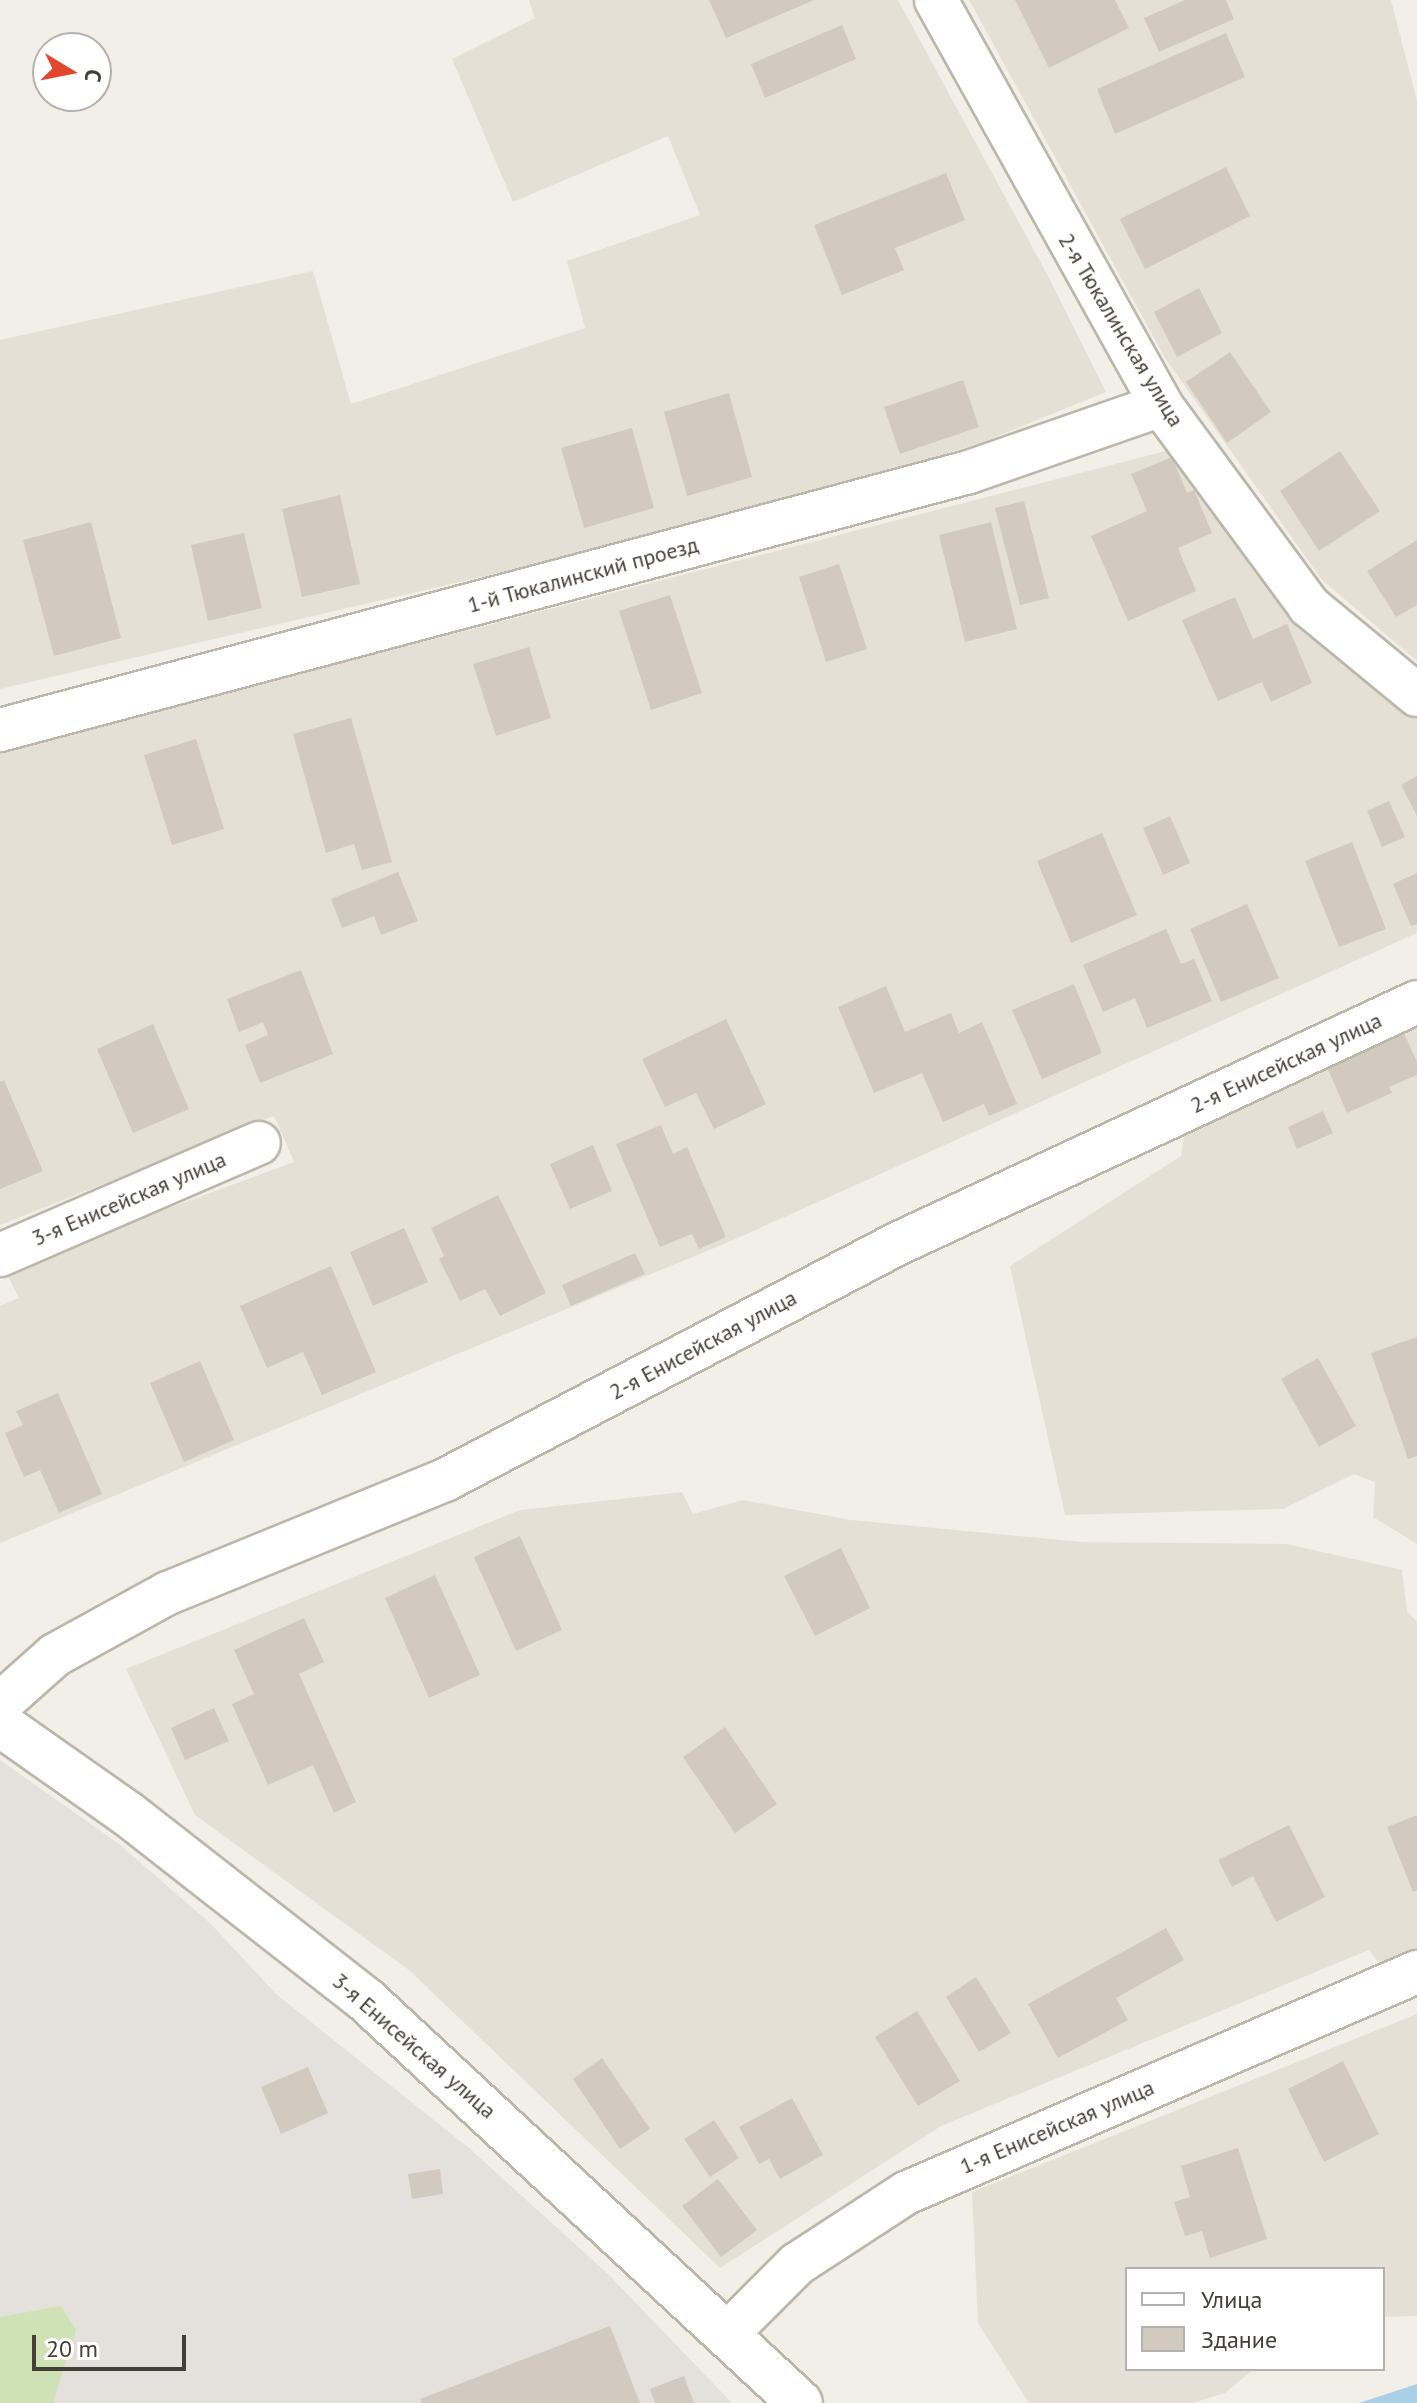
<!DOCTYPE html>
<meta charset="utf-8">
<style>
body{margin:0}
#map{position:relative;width:1417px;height:2403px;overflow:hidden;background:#f2efe8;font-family:"PT Sans",sans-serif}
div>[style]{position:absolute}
.residential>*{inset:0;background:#e5e0d6}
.industrial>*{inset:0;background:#e4e0dc}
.green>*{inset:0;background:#cee2b5}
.water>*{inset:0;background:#aad0e8}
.building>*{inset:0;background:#d2cabe}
.roads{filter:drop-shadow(2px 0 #bcb6ab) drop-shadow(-2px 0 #bcb6ab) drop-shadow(0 2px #bcb6ab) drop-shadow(0 -2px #bcb6ab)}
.minor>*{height:42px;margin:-21px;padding:0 21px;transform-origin:21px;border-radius:21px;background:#fff}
.tertiary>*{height:44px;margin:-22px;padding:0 22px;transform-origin:22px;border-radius:22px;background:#fff}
span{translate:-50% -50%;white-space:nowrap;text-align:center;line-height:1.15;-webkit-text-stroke:6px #fff;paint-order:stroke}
.street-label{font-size:22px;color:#443f37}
.legend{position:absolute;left:1125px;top:2267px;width:260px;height:104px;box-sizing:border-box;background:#fff;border:2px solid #b4b2af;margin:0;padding:10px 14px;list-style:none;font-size:24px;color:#443f37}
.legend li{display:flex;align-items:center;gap:16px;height:40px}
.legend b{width:40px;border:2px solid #b4b2af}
.north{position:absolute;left:32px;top:32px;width:80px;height:80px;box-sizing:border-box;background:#fff;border:2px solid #b4b2af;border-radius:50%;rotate:100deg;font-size:22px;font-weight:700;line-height:32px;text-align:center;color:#443f37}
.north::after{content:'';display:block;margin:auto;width:28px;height:36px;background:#e2472e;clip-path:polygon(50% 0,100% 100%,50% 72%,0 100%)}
.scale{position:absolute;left:32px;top:2335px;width:154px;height:36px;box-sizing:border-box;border:4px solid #443f37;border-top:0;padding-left:10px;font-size:24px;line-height:28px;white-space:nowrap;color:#443f37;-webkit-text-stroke:6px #fff;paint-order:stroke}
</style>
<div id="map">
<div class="residential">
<i style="clip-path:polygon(529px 0,898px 0,1048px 276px,1106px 392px,983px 442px,764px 511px,0 689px,0 340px,313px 271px,351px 404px,585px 328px,567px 261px,700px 215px,668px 136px,513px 202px,452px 59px,535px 18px)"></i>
<i style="clip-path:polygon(969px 0,1391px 0,1417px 101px,1417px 661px,1322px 580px,1165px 358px)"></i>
<i style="clip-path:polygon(1170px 450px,1355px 675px,1417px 713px,1417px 933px,731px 1241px,0 1543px,0 1306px,19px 1298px,4px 1269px,294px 1162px,274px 1116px,0 1225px,0 754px,242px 688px)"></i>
<i style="clip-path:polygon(1417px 1022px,1417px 1544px,1373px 1517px,1375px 1482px,1354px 1474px,1283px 1509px,1065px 1515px,1010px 1266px,1181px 1156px,1185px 1130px)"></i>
<i style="clip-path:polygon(682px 1492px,693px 1514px,743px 1500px,851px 1520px,1082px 1542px,1287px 1544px,1402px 1570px,1407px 1611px,1417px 1622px,1417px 1949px,1380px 1964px,1369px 1950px,941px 2126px,720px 2268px,409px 1970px,195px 1815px,126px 1669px,520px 1510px)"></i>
<i style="clip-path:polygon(1417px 2014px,1417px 2316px,1383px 2317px,1383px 2269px,1127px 2269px,1127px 2369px,1254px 2369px,1225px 2393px,1193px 2403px,1029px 2403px,978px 2323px,972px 2192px)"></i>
</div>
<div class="industrial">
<i style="clip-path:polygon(0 1760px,119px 1844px,211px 1924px,276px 1994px,469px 2148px,608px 2274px,732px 2403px,0 2403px)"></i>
</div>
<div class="green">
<i style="clip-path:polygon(61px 2306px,76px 2330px,53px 2403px,0 2403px,0 2317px)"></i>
</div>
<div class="water">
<i style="clip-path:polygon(1417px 2384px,1417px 2403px,1359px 2403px)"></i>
</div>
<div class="building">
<i style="clip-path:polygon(709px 0,814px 0,726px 38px)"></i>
<i style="clip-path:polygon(1015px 0,1115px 0,1129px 28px,1049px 68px)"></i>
<i style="clip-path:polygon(1185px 0,1226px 0,1234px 19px,1159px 52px,1144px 18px)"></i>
<i style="clip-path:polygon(842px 25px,856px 59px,765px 98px,751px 64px)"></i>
<i style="clip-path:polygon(1226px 33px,1245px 77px,1115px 134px,1097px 89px)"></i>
<i style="clip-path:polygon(1226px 167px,1250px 216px,1145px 269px,1120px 219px)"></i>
<i style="clip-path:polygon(946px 173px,965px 220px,895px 248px,904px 270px,842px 295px,814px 225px)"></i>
<i style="clip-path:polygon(1199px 288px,1222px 333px,1177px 357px,1154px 312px)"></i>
<i style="clip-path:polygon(1230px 352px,1271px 412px,1227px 443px,1186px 382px)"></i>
<i style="clip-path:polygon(963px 380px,979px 427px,900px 454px,884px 407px)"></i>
<i style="clip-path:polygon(729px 393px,752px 477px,687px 496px,664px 412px)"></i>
<i style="clip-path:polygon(632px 428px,654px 508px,584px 528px,561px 448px)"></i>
<i style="clip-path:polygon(1340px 451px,1380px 511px,1319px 551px,1280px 491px)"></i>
<i style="clip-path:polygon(1172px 457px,1187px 493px,1194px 490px,1212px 533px,1178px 548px,1196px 591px,1128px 621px,1091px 536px,1147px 511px,1131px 474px)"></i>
<i style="clip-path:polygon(340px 495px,360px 584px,302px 597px,282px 509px)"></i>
<i style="clip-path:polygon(1024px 501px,1049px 598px,1020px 605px,995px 508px)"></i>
<i style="clip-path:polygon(91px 522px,121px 638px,54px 656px,23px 540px)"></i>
<i style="clip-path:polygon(991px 522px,1017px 629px,965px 642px,939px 535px)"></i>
<i style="clip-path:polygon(244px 533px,262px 608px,208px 621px,191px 545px)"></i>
<i style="clip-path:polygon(1417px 540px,1417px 605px,1396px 617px,1367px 571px)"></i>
<i style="clip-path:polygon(839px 564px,867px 649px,826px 662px,799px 577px)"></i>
<i style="clip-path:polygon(670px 595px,702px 693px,651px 710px,619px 611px)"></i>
<i style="clip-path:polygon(1235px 597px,1253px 639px,1287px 624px,1312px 683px,1271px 702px,1262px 682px,1218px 701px,1182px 620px)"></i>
<i style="clip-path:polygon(529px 647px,551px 718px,496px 736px,473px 664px)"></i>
<i style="clip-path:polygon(351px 718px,392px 862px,362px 870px,354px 844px,326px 853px,293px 734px)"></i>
<i style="clip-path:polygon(196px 739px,224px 829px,172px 845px,144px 755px)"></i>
<i style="clip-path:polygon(1417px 776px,1417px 816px,1401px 785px)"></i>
<i style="clip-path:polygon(1389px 801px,1405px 837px,1382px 847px,1367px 811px)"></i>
<i style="clip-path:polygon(1170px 816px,1190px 863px,1163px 875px,1143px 828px)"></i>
<i style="clip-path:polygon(1102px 833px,1137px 915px,1071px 943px,1037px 861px)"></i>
<i style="clip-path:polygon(1352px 842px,1386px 929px,1339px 947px,1305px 861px)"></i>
<i style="clip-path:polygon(398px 872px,418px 921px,381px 935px,374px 916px,342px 928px,331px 899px)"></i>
<i style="clip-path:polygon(1417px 873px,1417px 924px,1411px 926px,1393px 884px)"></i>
<i style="clip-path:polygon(1247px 904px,1279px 978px,1221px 1002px,1190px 929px)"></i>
<i style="clip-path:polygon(1166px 929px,1181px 964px,1194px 959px,1212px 1001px,1147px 1028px,1135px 998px,1103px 1012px,1083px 965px)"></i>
<i style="clip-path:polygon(301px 970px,333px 1054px,260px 1083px,245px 1045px,268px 1035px,263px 1022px,239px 1032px,227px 999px)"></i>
<i style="clip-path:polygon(1074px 984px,1102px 1053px,1042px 1079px,1012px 1010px)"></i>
<i style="clip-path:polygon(886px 986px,905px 1032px,951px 1013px,959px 1033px,982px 1022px,1017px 1104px,989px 1116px,984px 1104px,943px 1122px,922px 1073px,874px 1093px,838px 1007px)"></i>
<i style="clip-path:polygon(726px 1019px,766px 1104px,714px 1129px,696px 1093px,665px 1107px,642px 1059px)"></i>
<i style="clip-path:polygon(153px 1024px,189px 1109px,133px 1133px,97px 1049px)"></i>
<i style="clip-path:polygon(1404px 1033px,1417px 1062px,1417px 1075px,1389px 1087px,1392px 1093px,1347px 1113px,1327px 1067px)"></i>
<i style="clip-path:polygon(4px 1080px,43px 1171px,0 1189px,0 1082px)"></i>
<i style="clip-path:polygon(1323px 1111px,1333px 1133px,1297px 1149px,1288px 1127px)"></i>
<i style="clip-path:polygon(661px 1125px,673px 1154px,687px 1147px,726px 1237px,699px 1249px,692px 1234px,660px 1247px,616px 1144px)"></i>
<i style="clip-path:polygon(593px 1145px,612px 1191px,570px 1209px,550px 1164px)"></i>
<i style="clip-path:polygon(498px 1195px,546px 1293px,500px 1316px,485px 1289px,460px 1301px,439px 1259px,444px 1256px,431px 1228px)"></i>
<i style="clip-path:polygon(404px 1228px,428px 1282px,373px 1306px,350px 1252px)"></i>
<i style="clip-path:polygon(635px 1253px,645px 1274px,571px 1306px,562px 1285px)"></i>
<i style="clip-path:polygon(331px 1266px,376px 1372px,322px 1395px,303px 1352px,267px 1368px,240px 1306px)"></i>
<i style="clip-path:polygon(1417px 1337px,1417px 1456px,1408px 1459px,1371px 1353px)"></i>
<i style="clip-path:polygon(1318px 1358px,1356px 1426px,1319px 1447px,1281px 1379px)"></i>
<i style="clip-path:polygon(200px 1361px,234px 1440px,184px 1462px,150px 1383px)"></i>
<i style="clip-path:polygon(58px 1393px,102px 1494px,59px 1513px,40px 1470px,24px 1477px,5px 1433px,23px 1425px,16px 1411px)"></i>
<i style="clip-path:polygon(520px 1536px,562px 1630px,516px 1651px,474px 1557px)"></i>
<i style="clip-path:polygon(841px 1548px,870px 1608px,815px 1636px,784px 1576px)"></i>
<i style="clip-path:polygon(435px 1575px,480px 1675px,429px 1698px,385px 1598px)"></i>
<i style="clip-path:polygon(304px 1618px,324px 1662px,299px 1674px,356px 1802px,334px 1813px,313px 1765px,268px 1785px,232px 1704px,254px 1694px,234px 1650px)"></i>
<i style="clip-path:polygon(214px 1708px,229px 1741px,185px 1760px,171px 1728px)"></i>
<i style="clip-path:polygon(725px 1727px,777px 1804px,735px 1833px,683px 1757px)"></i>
<i style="clip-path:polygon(1417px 1815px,1417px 1890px,1413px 1892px,1387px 1827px)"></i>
<i style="clip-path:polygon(1289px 1825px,1325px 1897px,1276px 1922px,1253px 1876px,1232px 1887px,1218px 1860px)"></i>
<i style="clip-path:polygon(1166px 1928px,1184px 1960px,1116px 1998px,1128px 2020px,1058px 2058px,1028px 2004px)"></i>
<i style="clip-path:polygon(976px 1977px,1011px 2033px,979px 2052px,946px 1997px)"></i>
<i style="clip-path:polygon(917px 2011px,960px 2081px,918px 2106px,875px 2037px)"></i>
<i style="clip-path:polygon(602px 2058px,650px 2129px,620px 2149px,573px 2079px)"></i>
<i style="clip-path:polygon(1343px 2061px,1379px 2134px,1324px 2162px,1288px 2089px)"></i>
<i style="clip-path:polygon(308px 2067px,328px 2113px,281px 2134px,261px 2087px)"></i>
<i style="clip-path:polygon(792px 2098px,823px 2155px,780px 2179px,769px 2159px,759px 2164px,739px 2127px)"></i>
<i style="clip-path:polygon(714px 2120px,739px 2158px,710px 2177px,684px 2139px)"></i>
<i style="clip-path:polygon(1238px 2148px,1267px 2239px,1210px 2258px,1202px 2231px,1185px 2236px,1174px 2202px,1190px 2197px,1181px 2166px)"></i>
<i style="clip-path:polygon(440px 2169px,443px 2194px,412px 2199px,408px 2174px)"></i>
<i style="clip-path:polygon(718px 2179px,757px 2230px,721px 2257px,682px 2206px)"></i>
<i style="clip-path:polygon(610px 2326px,640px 2403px,422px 2403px,420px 2399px)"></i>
<i style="clip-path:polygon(684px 2376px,694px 2403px,655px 2403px,650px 2389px)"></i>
</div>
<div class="roads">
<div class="minor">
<i style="left:936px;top:0;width:463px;rotate:60.9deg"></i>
<i style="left:1161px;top:405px;width:250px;rotate:53.6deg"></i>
<i style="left:1309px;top:606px;width:140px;rotate:39.5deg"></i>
<i style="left:0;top:730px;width:1003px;rotate:-14.91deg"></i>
<i style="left:969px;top:472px;width:203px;rotate:-19.2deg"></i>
<i style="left:0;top:1255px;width:282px;rotate:-23.4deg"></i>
<i style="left:0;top:1704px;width:74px;rotate:-41.7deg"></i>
<i style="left:55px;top:1655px;width:129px;rotate:-28.8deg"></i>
<i style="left:168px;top:1593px;width:299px;rotate:-22.2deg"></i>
<i style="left:445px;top:1480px;width:512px;rotate:-27.57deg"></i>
<i style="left:899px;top:1243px;width:571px;rotate:-24.95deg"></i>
<i style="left:728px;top:2333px;width:98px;rotate:-45deg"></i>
<i style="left:797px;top:2264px;width:130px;rotate:-33.1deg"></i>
<i style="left:906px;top:2193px;width:557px;rotate:-23.39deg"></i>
</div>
<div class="tertiary">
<i style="left:0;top:1724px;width:156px;rotate:35.1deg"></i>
<i style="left:128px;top:1814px;width:302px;rotate:38deg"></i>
<i style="left:366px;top:2000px;width:592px;rotate:42.88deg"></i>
</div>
</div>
<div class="street-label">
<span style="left:1121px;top:330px;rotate:59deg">2-я Тюкалинская улица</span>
<span style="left:583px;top:575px;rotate:-15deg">1-й Тюкалинский проезд</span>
<span style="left:1286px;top:1063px;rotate:-25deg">2-я Енисейская улица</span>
<span style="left:129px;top:1199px;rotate:-23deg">3-я Енисейская улица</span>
<span style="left:703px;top:1345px;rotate:-28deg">2-я Енисейская улица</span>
<span style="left:414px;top:2046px;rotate:41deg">3-я Енисейская улица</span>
<span style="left:1057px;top:2127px;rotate:-23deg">1-я Енисейская улица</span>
</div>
<ul class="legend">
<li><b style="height:10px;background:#fff"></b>Улица</li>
<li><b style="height:22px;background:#d2cabe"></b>Здание</li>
</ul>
<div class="north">С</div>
<div class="scale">20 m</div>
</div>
